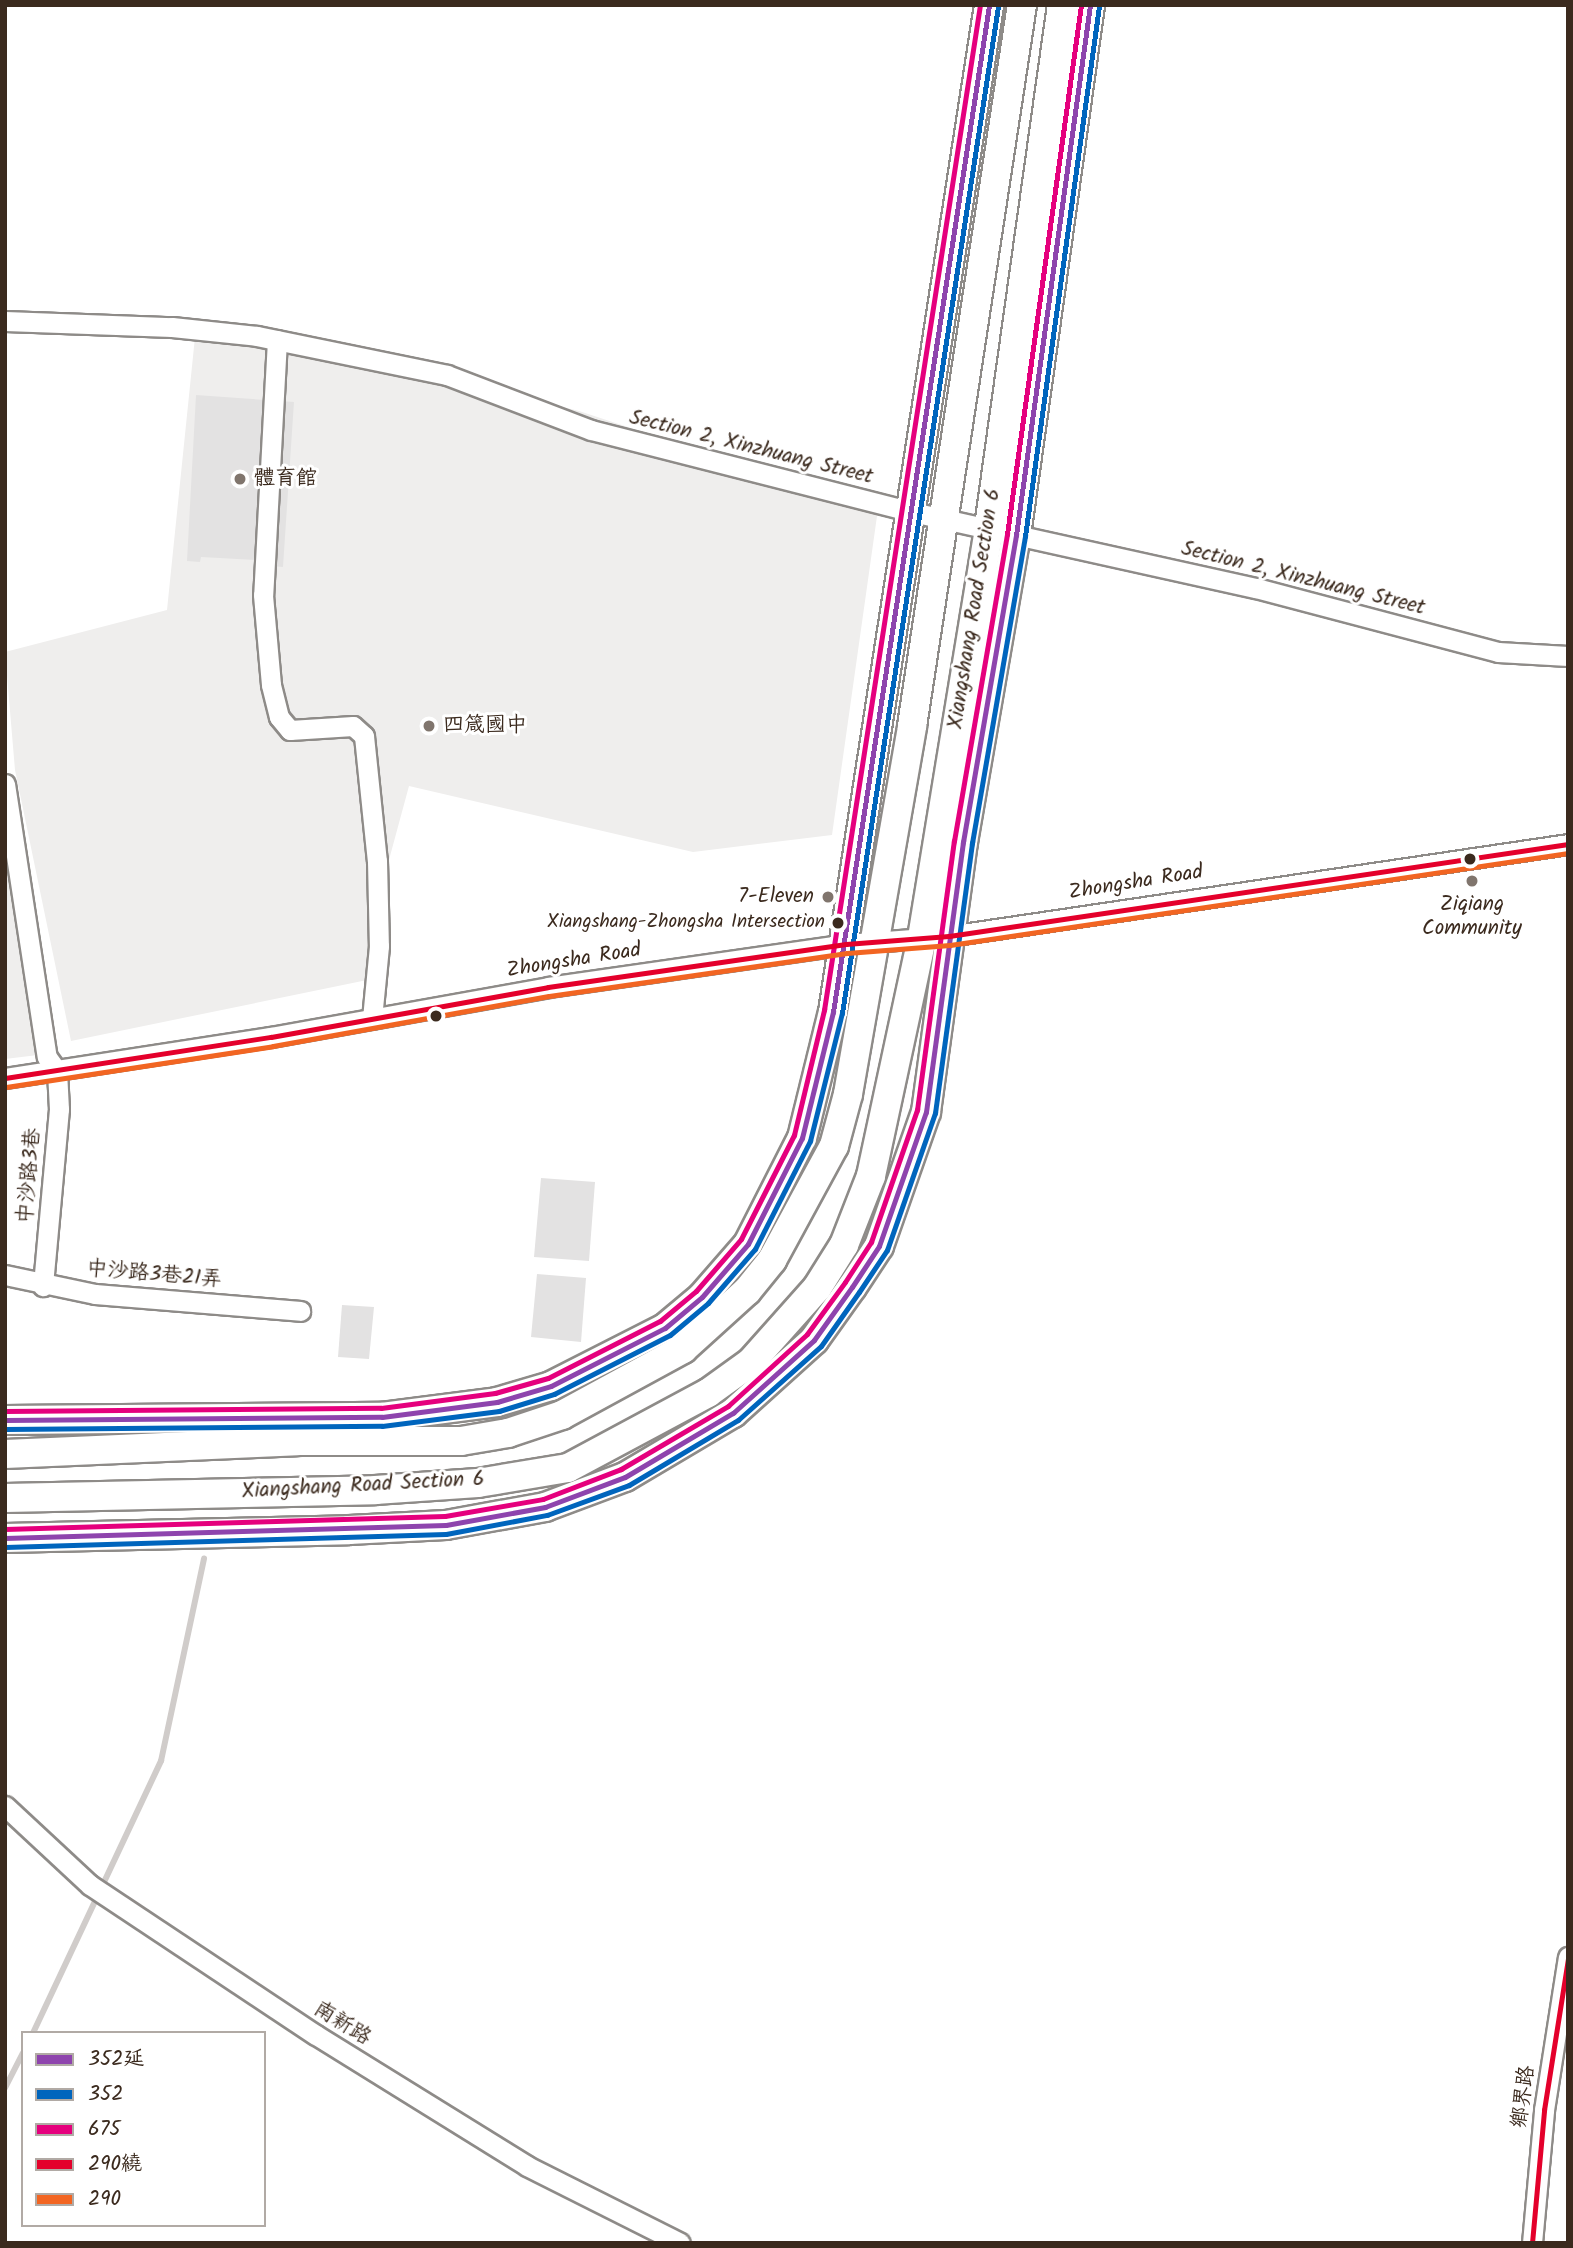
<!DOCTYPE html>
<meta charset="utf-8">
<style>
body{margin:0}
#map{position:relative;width:1573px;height:2248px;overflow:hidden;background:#fff;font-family:Kalam,"LXGW WenKai TC",sans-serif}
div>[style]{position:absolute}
.built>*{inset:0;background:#efeeed}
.stream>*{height:6px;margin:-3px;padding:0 3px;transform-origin:3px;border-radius:3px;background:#d0ccca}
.building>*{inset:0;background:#e3e2e2}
.roads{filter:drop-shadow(2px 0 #8e8b88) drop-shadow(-2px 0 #8e8b88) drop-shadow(0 2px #8e8b88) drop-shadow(0 -2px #8e8b88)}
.street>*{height:19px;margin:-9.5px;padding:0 9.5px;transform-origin:9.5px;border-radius:9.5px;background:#fff}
.secondary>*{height:28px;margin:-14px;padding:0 14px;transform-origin:14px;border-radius:14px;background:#fff}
.bus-1>*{height:5px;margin:-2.5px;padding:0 2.5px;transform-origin:2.5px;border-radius:2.5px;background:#8e44ad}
.bus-2>*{height:5px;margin:-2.5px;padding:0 2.5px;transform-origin:2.5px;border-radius:2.5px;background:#0065bd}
.bus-3>*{height:5px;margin:-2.5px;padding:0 2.5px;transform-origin:2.5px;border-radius:2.5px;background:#e5007d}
.bus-4>*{height:5px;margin:-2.5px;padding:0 2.5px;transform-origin:2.5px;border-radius:2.5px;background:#e4002b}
.bus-5>*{height:5px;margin:-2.5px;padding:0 2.5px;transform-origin:2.5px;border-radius:2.5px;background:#f26522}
.dots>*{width:19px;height:19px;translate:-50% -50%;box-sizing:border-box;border:4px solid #fff;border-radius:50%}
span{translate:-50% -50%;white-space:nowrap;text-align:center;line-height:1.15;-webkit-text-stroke:6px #fff;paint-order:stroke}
.bus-label{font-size:19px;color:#3b2a1e}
.right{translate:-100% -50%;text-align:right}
.street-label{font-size:21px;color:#3b2a1e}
.poi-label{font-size:21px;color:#3b2a1e}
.left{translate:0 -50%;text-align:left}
.frame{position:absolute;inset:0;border:7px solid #3b2a1e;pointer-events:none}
.legend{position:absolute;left:21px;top:2031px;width:245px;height:196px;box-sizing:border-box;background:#fff;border:2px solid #b1aaa5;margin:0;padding:9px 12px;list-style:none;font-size:21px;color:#3b2a1e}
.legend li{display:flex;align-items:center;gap:14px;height:35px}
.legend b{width:35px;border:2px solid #b1aaa5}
</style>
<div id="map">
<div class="built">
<i style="clip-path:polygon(195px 337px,266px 344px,441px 377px,579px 411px,878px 509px,832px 835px,693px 852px,409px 786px,383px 882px,372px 979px,71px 1041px,15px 770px,5px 652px,167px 610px)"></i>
<i style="clip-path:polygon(5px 814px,38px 1055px,5px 1059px)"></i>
</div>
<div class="stream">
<i style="left:33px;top:2033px;width:301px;rotate:-64.8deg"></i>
<i style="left:161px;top:1761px;width:207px;rotate:-78deg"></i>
<i style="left:5px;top:2088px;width:39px;rotate:-63deg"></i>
</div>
<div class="building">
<i style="clip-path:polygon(196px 395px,294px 402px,283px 567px,271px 566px,272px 561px,201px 557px,200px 562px,187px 561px)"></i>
<i style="clip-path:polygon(541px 1178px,595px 1182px,589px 1261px,534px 1257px)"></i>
<i style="clip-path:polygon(537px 1274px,586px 1278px,581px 1342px,531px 1337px)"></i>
<i style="clip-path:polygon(342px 1305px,374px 1307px,369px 1359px,338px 1357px)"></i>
</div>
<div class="roads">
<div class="street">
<i style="left:5px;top:321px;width:167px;rotate:2.1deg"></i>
<i style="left:172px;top:327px;width:85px;rotate:6deg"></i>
<i style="left:257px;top:336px;width:194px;rotate:11.6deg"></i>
<i style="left:447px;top:375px;width:154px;rotate:20.9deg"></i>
<i style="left:591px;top:430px;width:327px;rotate:14.3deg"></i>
<i style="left:908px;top:511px;width:356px;rotate:12.5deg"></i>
<i style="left:1256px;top:588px;width:250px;rotate:14.8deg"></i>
<i style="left:1498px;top:652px;width:70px;rotate:3.3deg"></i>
<i style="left:277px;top:340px;width:255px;rotate:93.1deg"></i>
<i style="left:263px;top:595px;width:90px;rotate:84.9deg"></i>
<i style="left:271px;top:685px;width:33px;rotate:76deg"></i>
<i style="left:279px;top:717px;width:17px;rotate:50deg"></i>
<i style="left:290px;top:730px;width:63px;rotate:-3.6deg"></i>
<i style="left:353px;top:726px;width:15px;rotate:42deg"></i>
<i style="left:364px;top:736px;width:126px;rotate:84.1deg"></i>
<i style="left:377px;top:861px;width:85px;rotate:88.7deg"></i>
<i style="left:379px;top:946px;width:73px;rotate:95.5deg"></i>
<i style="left:5px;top:784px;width:276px;rotate:81.3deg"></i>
<i style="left:47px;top:1057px;width:17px;rotate:54deg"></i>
<i style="left:57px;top:1071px;width:38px;rotate:87deg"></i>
<i style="left:59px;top:1109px;width:178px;rotate:95.2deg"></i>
<i style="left:5px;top:1078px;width:269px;rotate:-8.8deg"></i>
<i style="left:271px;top:1037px;width:281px;rotate:-10.2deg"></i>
<i style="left:548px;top:987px;width:301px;rotate:-8.2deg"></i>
<i style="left:846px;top:944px;width:103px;rotate:-4.4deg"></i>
<i style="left:949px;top:936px;width:626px;rotate:-8.45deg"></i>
<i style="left:5px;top:1275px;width:92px;rotate:11.9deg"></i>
<i style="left:95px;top:1294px;width:206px;rotate:4.7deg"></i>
<i style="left:5px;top:1806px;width:116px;rotate:42.9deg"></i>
<i style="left:90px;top:1885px;width:271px;rotate:33.6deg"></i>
<i style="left:316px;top:2035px;width:248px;rotate:31.8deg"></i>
<i style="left:527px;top:2166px;width:171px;rotate:26.7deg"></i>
<i style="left:1532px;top:2243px;width:134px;rotate:-84.8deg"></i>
<i style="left:1544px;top:2110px;width:155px;rotate:-81.1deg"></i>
</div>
<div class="secondary">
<i style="left:5px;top:1420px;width:377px;rotate:-0.5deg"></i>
<i style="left:382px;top:1417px;width:116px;rotate:-7.4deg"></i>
<i style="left:497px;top:1402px;width:56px;rotate:-16.5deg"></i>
<i style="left:551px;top:1386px;width:128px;rotate:-27deg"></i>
<i style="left:665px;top:1328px;width:48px;rotate:-40deg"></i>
<i style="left:702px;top:1297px;width:70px;rotate:-49deg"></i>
<i style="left:748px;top:1244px;width:119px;rotate:-63deg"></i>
<i style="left:802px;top:1138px;width:130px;rotate:-76.2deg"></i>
<i style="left:833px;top:1012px;width:1019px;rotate:-81.19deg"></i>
<i style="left:5px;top:1454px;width:292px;rotate:-2.5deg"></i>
<i style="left:297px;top:1441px;width:164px"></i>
<i style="left:461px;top:1441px;width:48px;rotate:-9.7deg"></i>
<i style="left:508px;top:1433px;width:57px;rotate:-18.4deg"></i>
<i style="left:562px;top:1415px;width:138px;rotate:-28.6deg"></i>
<i style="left:683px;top:1349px;width:86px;rotate:-42.2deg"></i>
<i style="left:747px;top:1291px;width:40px;rotate:-51deg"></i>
<i style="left:772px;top:1260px;width:130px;rotate:-61.5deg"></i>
<i style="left:834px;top:1146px;width:54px;rotate:-74.9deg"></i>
<i style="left:848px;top:1094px;width:374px;rotate:-80.1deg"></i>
<i style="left:912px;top:726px;width:729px;rotate:-81.33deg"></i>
<i style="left:5px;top:1498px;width:370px;rotate:-1.2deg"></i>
<i style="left:375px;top:1490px;width:103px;rotate:-3.9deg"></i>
<i style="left:478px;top:1483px;width:91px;rotate:-9.5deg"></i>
<i style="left:568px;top:1468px;width:159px;rotate:-28.2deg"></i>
<i style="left:708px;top:1393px;width:53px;rotate:-35.8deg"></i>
<i style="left:751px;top:1362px;width:99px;rotate:-48.3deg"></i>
<i style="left:817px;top:1288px;width:51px;rotate:-57.9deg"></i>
<i style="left:844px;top:1245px;width:74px;rotate:-68.6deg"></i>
<i style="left:871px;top:1176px;width:243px;rotate:-77.9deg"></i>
<i style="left:922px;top:938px;width:416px;rotate:-80.7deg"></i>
<i style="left:989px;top:527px;width:527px;rotate:-82.04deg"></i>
<i style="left:5px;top:1538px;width:344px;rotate:-1.3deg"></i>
<i style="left:349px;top:1530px;width:97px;rotate:-3deg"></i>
<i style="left:446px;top:1525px;width:101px;rotate:-10.3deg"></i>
<i style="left:545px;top:1507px;width:85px;rotate:-20.6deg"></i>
<i style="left:625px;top:1477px;width:126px;rotate:-30.7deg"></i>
<i style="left:733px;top:1413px;width:109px;rotate:-42deg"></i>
<i style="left:814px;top:1340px;width:65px;rotate:-54.4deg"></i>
<i style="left:852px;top:1287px;width:49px;rotate:-56.6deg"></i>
<i style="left:879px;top:1246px;width:142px;rotate:-70.7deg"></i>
<i style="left:926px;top:1112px;width:273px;rotate:-82.2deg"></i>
<i style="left:963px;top:842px;width:312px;rotate:-80.2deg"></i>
<i style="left:1016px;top:535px;width:535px;rotate:-82.05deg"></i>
</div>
</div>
<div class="bus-1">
<i style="left:5px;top:1420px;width:377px;rotate:-0.5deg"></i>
<i style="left:382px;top:1417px;width:116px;rotate:-7.4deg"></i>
<i style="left:497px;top:1402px;width:56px;rotate:-16.5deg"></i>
<i style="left:551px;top:1386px;width:128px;rotate:-27deg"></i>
<i style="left:665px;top:1328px;width:48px;rotate:-40deg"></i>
<i style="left:702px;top:1297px;width:70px;rotate:-49deg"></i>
<i style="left:748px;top:1244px;width:119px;rotate:-63deg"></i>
<i style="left:802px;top:1138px;width:130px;rotate:-76.2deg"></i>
<i style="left:833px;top:1012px;width:1019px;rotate:-81.19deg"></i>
<i style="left:5px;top:1538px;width:441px;rotate:-1.7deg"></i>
<i style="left:446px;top:1525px;width:101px;rotate:-10.3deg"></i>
<i style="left:545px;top:1507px;width:85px;rotate:-20.6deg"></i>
<i style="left:625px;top:1477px;width:126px;rotate:-30.7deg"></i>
<i style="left:733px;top:1413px;width:109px;rotate:-42deg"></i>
<i style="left:814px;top:1340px;width:65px;rotate:-54.4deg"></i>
<i style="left:852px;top:1287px;width:49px;rotate:-56.6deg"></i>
<i style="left:879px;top:1246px;width:142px;rotate:-70.7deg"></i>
<i style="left:926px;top:1112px;width:273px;rotate:-82.2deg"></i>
<i style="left:963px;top:842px;width:312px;rotate:-80.2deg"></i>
<i style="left:1016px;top:535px;width:535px;rotate:-82.05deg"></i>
</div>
<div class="bus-2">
<i style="left:5px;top:1429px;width:377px;rotate:-0.5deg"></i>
<i style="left:382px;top:1426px;width:118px;rotate:-7.3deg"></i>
<i style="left:499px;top:1411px;width:58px;rotate:-17.2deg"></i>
<i style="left:554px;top:1394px;width:130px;rotate:-27deg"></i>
<i style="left:670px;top:1335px;width:50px;rotate:-40.1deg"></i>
<i style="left:708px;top:1303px;width:72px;rotate:-49deg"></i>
<i style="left:755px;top:1249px;width:121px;rotate:-63deg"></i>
<i style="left:810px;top:1141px;width:132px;rotate:-76deg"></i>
<i style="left:842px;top:1013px;width:1019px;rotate:-81.19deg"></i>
<i style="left:5px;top:1547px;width:441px;rotate:-1.7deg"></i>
<i style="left:446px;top:1534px;width:103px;rotate:-10.7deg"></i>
<i style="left:547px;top:1515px;width:87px;rotate:-20.1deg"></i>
<i style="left:629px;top:1485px;width:127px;rotate:-30.8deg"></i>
<i style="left:738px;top:1420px;width:111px;rotate:-41.7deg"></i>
<i style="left:821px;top:1346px;width:66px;rotate:-54.9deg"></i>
<i style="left:859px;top:1292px;width:50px;rotate:-56.3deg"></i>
<i style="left:887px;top:1250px;width:145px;rotate:-70.7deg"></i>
<i style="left:935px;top:1113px;width:273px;rotate:-82.2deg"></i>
<i style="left:972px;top:843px;width:312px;rotate:-80.2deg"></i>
<i style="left:1025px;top:536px;width:535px;rotate:-82.05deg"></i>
</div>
<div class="bus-3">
<i style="left:5px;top:1411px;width:376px;rotate:-0.5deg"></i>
<i style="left:381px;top:1408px;width:115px;rotate:-7.5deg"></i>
<i style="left:495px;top:1393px;width:55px;rotate:-15.8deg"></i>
<i style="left:548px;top:1378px;width:126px;rotate:-27deg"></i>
<i style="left:660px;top:1321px;width:47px;rotate:-39.8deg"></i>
<i style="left:696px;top:1291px;width:69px;rotate:-49.1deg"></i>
<i style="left:741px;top:1239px;width:117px;rotate:-63deg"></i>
<i style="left:794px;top:1135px;width:129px;rotate:-76.5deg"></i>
<i style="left:824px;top:1010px;width:1017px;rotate:-81.18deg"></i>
<i style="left:5px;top:1529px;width:440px;rotate:-1.7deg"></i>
<i style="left:445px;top:1516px;width:99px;rotate:-9.8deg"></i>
<i style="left:543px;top:1499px;width:84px;rotate:-21deg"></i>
<i style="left:621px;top:1469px;width:124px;rotate:-30.5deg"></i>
<i style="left:728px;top:1406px;width:107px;rotate:-42.3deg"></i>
<i style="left:807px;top:1334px;width:64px;rotate:-53.8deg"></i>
<i style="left:845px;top:1282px;width:48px;rotate:-57deg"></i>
<i style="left:871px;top:1242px;width:140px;rotate:-70.8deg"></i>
<i style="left:917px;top:1110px;width:272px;rotate:-82.2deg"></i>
<i style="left:954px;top:841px;width:312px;rotate:-80.2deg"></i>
<i style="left:1007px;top:534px;width:534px;rotate:-82.04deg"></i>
</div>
<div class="bus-4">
<i style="left:5px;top:1078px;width:269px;rotate:-8.8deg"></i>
<i style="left:271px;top:1037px;width:281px;rotate:-10.2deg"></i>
<i style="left:548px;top:987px;width:301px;rotate:-8.2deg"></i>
<i style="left:846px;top:944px;width:103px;rotate:-4.4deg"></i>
<i style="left:949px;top:936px;width:626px;rotate:-8.45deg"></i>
<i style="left:1532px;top:2243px;width:134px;rotate:-84.8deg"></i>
<i style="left:1544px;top:2110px;width:153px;rotate:-81deg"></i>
</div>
<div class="bus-5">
<i style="left:6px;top:1087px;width:270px;rotate:-8.7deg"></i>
<i style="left:273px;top:1046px;width:280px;rotate:-10.3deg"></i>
<i style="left:549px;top:996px;width:301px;rotate:-8.2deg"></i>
<i style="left:847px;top:953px;width:103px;rotate:-4.4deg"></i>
<i style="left:950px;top:945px;width:625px;rotate:-8.47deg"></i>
</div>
<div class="dots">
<i style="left:240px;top:479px;background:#80756d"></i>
<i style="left:429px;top:726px;background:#80756d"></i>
<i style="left:1470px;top:859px;background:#3b2a1e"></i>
<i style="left:1472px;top:881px;background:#80756d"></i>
<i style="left:828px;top:897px;background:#80756d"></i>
<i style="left:838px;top:923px;background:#3b2a1e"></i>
<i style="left:436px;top:1016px;background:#3b2a1e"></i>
</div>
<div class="bus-label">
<span class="right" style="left:825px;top:923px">Xiangshang-Zhongsha Intersection</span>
</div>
<div class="street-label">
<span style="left:751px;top:448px;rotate:14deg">Section 2, Xinzhuang Street</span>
<span style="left:1303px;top:579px;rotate:14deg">Section 2, Xinzhuang Street</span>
<span style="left:975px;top:609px;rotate:-81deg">Xiangshang Road Section 6</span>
<span style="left:1136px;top:883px;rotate:-9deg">Zhongsha Road</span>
<span style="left:574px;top:961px;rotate:-9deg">Zhongsha Road</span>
<span style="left:30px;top:1176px;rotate:-85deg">中沙路3巷</span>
<span style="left:154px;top:1275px;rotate:5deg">中沙路3巷21弄</span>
<span style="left:363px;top:1486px;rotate:-3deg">Xiangshang Road Section 6</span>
<span style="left:342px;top:2024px;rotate:32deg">南新路</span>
<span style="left:1524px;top:2097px;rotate:-82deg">鄉界路</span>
</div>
<div class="poi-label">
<span class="left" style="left:254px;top:479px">體育館</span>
<span class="left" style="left:443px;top:726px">四箴國中</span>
<span class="right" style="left:814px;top:897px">7-Eleven</span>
<span style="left:1472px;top:917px">Ziqiang<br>Community</span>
</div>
<div class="frame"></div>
<ul class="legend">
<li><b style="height:9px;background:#8e44ad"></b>352延</li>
<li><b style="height:9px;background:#0065bd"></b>352</li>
<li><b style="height:9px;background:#e5007d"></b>675</li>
<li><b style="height:9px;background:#e4002b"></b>290繞</li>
<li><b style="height:9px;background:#f26522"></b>290</li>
</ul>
</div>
